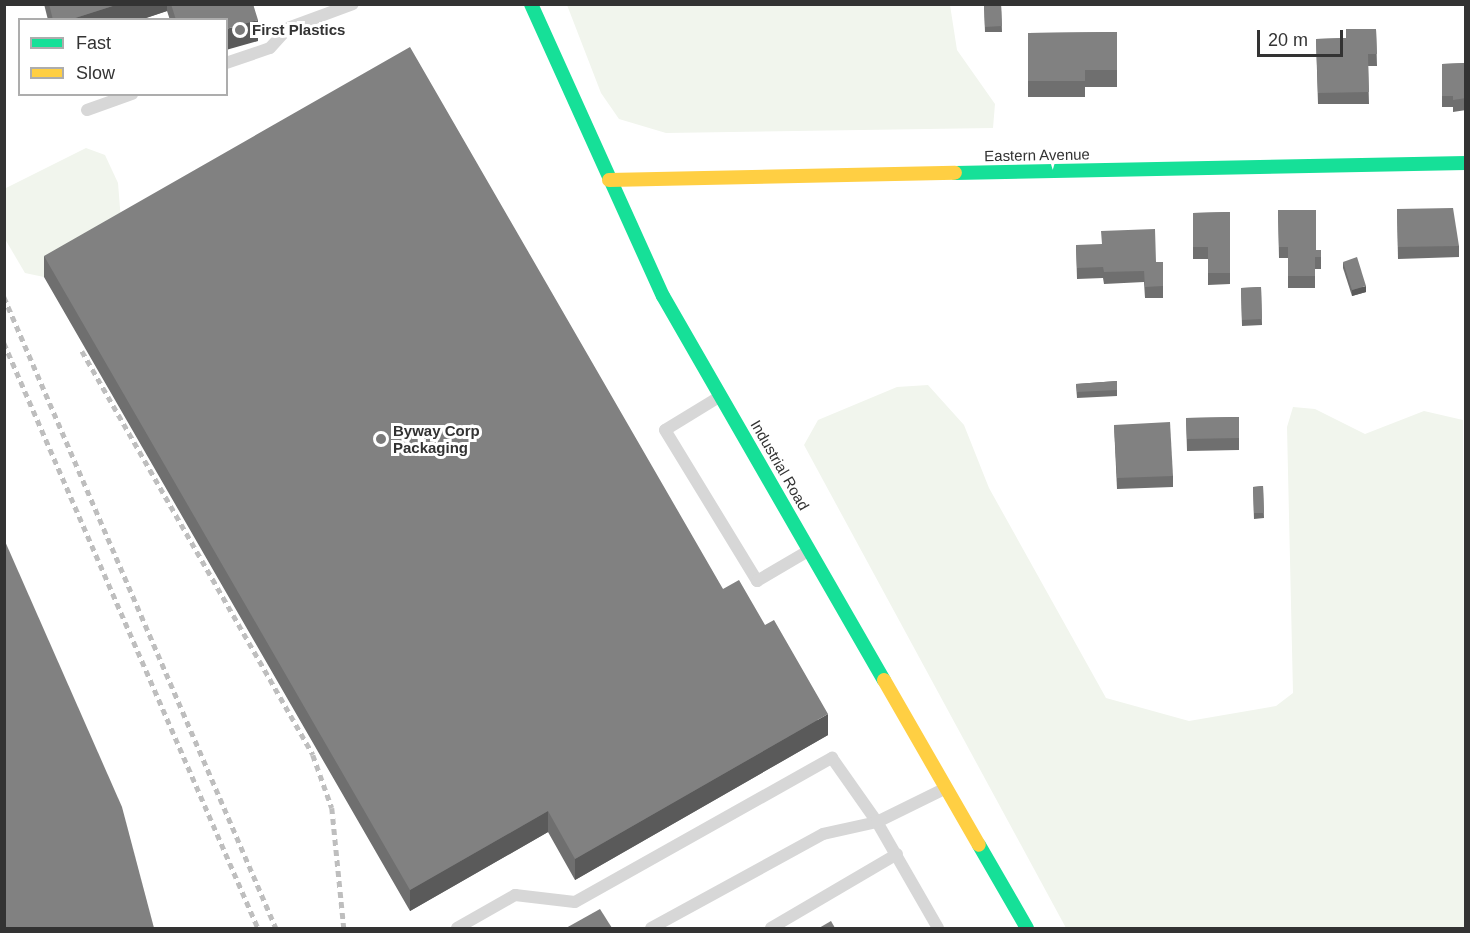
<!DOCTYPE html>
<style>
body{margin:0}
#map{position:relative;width:1470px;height:933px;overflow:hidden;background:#fff;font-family:Helvetica,sans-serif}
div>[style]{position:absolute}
.green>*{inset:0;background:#f1f5ed}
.lane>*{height:12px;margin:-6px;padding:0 6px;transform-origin:6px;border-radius:6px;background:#d7d7d7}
.fast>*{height:14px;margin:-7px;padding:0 7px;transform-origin:7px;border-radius:7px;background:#16e098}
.slow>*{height:14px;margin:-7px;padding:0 7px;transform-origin:7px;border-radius:7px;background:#ffcf43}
.rail>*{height:4.5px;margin-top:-2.25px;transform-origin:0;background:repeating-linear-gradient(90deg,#bebebe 0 6px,transparent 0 10.5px)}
.wall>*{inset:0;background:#6f6f6f}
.shaded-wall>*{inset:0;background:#5a5a5a}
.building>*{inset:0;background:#818181}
.dots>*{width:16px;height:16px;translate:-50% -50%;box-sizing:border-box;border:3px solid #fff;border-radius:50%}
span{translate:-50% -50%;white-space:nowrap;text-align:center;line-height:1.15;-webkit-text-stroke:6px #fff;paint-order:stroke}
.poi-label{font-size:15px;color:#333;font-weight:700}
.left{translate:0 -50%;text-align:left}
.street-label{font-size:15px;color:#333}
.frame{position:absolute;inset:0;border:6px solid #333;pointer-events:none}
.legend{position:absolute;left:18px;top:18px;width:210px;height:78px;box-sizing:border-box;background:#fff;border:2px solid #adadad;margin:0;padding:8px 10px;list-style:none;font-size:18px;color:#333}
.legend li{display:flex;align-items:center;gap:12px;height:30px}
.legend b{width:30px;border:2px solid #adadad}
.scale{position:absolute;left:1257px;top:30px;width:86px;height:27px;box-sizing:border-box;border:3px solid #333;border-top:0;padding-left:8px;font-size:18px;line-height:21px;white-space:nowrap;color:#333;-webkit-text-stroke:4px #fff;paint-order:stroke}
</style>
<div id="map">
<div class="green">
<i style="clip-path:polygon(567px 5px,950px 5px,957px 50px,995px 104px,993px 128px,666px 133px,619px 119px,601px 93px)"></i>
<i style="clip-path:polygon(86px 148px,105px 155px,118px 183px,122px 233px,44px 277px,25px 273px,5px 239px,4px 189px)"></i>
<i style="clip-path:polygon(928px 385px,964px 425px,989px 488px,1106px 698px,1189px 721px,1276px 706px,1293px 693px,1287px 427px,1293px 407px,1315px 409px,1365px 434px,1424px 411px,1463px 420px,1465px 928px,1066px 928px,804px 445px,818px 420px,897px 387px)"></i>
</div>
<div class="lane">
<i style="left:226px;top:63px;width:46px;rotate:-18.8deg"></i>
<i style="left:270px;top:48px;width:27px;rotate:-48deg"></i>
<i style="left:288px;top:28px;width:69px;rotate:-20.3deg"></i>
<i style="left:87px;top:110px;width:48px;rotate:-19.6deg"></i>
<i style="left:719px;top:397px;width:63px;rotate:148.6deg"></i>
<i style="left:665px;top:430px;width:177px;rotate:58.6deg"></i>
<i style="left:757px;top:581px;width:59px;rotate:-30.5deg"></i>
<i style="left:457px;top:928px;width:67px;rotate:-29.6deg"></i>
<i style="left:515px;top:895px;width:60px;rotate:6.7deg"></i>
<i style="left:575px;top:902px;width:295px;rotate:-29.3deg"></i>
<i style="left:832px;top:758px;width:78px;rotate:54.9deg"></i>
<i style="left:877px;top:822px;width:55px;rotate:167.5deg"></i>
<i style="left:823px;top:834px;width:196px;rotate:151.3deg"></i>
<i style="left:771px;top:928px;width:146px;rotate:-30.4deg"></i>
<i style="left:938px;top:928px;width:122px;rotate:-119.9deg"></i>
<i style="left:877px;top:822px;width:77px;rotate:-26.2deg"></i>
</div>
<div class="fast">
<i style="left:531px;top:4px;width:320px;rotate:65.7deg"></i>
<i style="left:663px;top:296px;width:443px;rotate:60.1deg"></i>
<i style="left:955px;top:173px;width:511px;rotate:-1.12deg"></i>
<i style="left:979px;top:845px;width:96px;rotate:60deg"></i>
</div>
<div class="slow">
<i style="left:609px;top:180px;width:346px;rotate:-1.2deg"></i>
<i style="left:884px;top:680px;width:190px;rotate:60.1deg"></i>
</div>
<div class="rail">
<i style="left:4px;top:297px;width:687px;rotate:66.68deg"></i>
<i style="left:4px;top:343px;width:638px;rotate:66.53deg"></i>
<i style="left:82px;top:351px;width:465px;rotate:60.2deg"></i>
<i style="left:313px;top:755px;width:56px;rotate:70.3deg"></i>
<i style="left:332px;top:808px;width:121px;rotate:84.3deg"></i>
</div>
<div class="wall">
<i style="clip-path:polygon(44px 4px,253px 4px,258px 41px,226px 20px,170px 20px,167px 11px,140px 20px,48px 20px)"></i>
<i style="clip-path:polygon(984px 4px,1001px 4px,1002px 32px,985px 32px)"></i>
<i style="clip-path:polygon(1376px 29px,1377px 66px,1368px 66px,1369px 104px,1318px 104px,1316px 39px,1346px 38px)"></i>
<i style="clip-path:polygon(1117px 32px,1117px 87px,1085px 87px,1085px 97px,1028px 97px,1028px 33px)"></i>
<i style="clip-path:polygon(1466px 63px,1466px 110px,1453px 112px,1453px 107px,1442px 107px,1442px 64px)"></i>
<i style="clip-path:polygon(1397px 209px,1459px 246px,1459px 257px,1398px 259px)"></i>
<i style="clip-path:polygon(1278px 210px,1316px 250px,1321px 250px,1321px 269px,1315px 269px,1315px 288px,1288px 288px,1288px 258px,1279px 258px)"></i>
<i style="clip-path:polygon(1230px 212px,1230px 284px,1208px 285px,1208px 259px,1193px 259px,1193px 213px)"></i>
<i style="clip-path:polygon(1076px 245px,1156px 262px,1163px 262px,1163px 298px,1145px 298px,1144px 282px,1104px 284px,1103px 278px,1077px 279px)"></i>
<i style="clip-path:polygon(44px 256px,723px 589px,828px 735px,575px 880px,548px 832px,410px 911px,44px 277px)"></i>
<i style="clip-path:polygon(1343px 262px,1366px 292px,1352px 296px,1343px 268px)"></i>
<i style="clip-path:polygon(1261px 287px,1262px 325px,1242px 326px,1241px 288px)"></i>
<i style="clip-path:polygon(1117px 381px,1117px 396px,1077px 398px,1076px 384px)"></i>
<i style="clip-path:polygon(1239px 417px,1239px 450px,1187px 451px,1186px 418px)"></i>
<i style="clip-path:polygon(1114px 425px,1173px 476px,1173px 487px,1117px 489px)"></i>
<i style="clip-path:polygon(1263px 486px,1264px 518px,1254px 519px,1253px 487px)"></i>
</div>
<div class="shaded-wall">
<i style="clip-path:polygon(119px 4px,167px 4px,167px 11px,140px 20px,69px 20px)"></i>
<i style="clip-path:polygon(258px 20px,258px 41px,226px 50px,226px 29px)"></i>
<i style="clip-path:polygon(1366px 286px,1366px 292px,1352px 296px,1352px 290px)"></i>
<i style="clip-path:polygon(828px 714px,828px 735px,575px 880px,575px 859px)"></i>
<i style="clip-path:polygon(548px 811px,548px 832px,410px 911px,410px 890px)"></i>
</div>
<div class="building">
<i style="clip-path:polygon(49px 4px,119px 4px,69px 20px,53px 20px)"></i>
<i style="clip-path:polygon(171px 4px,253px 4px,258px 20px,226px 29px,226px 20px,176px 20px)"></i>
<i style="clip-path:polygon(984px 4px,1001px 4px,1002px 26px,985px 27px)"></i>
<i style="clip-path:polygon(1346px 29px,1376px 29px,1377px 54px,1368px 54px,1369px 92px,1318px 93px,1316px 39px,1346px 38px)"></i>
<i style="clip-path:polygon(1117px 32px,1117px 70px,1085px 70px,1085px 81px,1028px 81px,1028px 33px)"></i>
<i style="clip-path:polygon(410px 47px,723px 589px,739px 580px,765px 625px,774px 620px,828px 714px,575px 859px,548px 811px,410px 890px,44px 256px)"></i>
<i style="clip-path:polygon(1466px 63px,1466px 98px,1453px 100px,1453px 96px,1442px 96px,1442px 64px)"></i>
<i style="clip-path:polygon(1453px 208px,1459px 246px,1398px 247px,1397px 209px)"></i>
<i style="clip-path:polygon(1278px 210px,1316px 210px,1316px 250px,1321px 250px,1321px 257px,1315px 257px,1315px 276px,1288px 276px,1288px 247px,1279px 247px)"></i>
<i style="clip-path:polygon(1230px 212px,1230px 273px,1208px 273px,1208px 247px,1193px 247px,1193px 213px)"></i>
<i style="clip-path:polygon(1155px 229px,1156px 262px,1163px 262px,1163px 286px,1145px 287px,1144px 271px,1104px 272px,1103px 267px,1077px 268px,1076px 245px,1102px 244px,1101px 231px)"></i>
<i style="clip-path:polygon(1357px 257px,1366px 286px,1352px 290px,1343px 262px)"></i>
<i style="clip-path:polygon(1261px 287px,1262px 319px,1242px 320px,1241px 288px)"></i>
<i style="clip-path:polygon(1117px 381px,1117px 390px,1077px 392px,1076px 384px)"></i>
<i style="clip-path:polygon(1239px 417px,1239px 438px,1187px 439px,1186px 418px)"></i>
<i style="clip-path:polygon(1170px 422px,1173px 476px,1117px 478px,1114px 425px)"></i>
<i style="clip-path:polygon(1263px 486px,1264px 513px,1254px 513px,1253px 487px)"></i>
<i style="clip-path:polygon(4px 539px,122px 807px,154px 928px,4px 928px)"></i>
<i style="clip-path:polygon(600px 909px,612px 928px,566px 928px)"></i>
<i style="clip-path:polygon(831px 921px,835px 928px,819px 928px)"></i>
</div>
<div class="dots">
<i style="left:240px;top:30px;background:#7a7a7a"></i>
<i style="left:381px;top:439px;background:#7a7a7a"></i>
</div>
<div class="poi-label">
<span class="left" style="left:252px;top:30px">First Plastics</span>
<span class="left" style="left:393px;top:439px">Byway Corp<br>Packaging</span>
</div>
<div class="street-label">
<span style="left:1037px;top:155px;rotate:-1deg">Eastern Avenue</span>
<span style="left:780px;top:465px;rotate:60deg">Industrial Road</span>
</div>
<div class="frame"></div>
<ul class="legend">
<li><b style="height:8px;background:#16e098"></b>Fast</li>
<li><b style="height:8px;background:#ffcf43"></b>Slow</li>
</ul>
<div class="scale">20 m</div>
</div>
